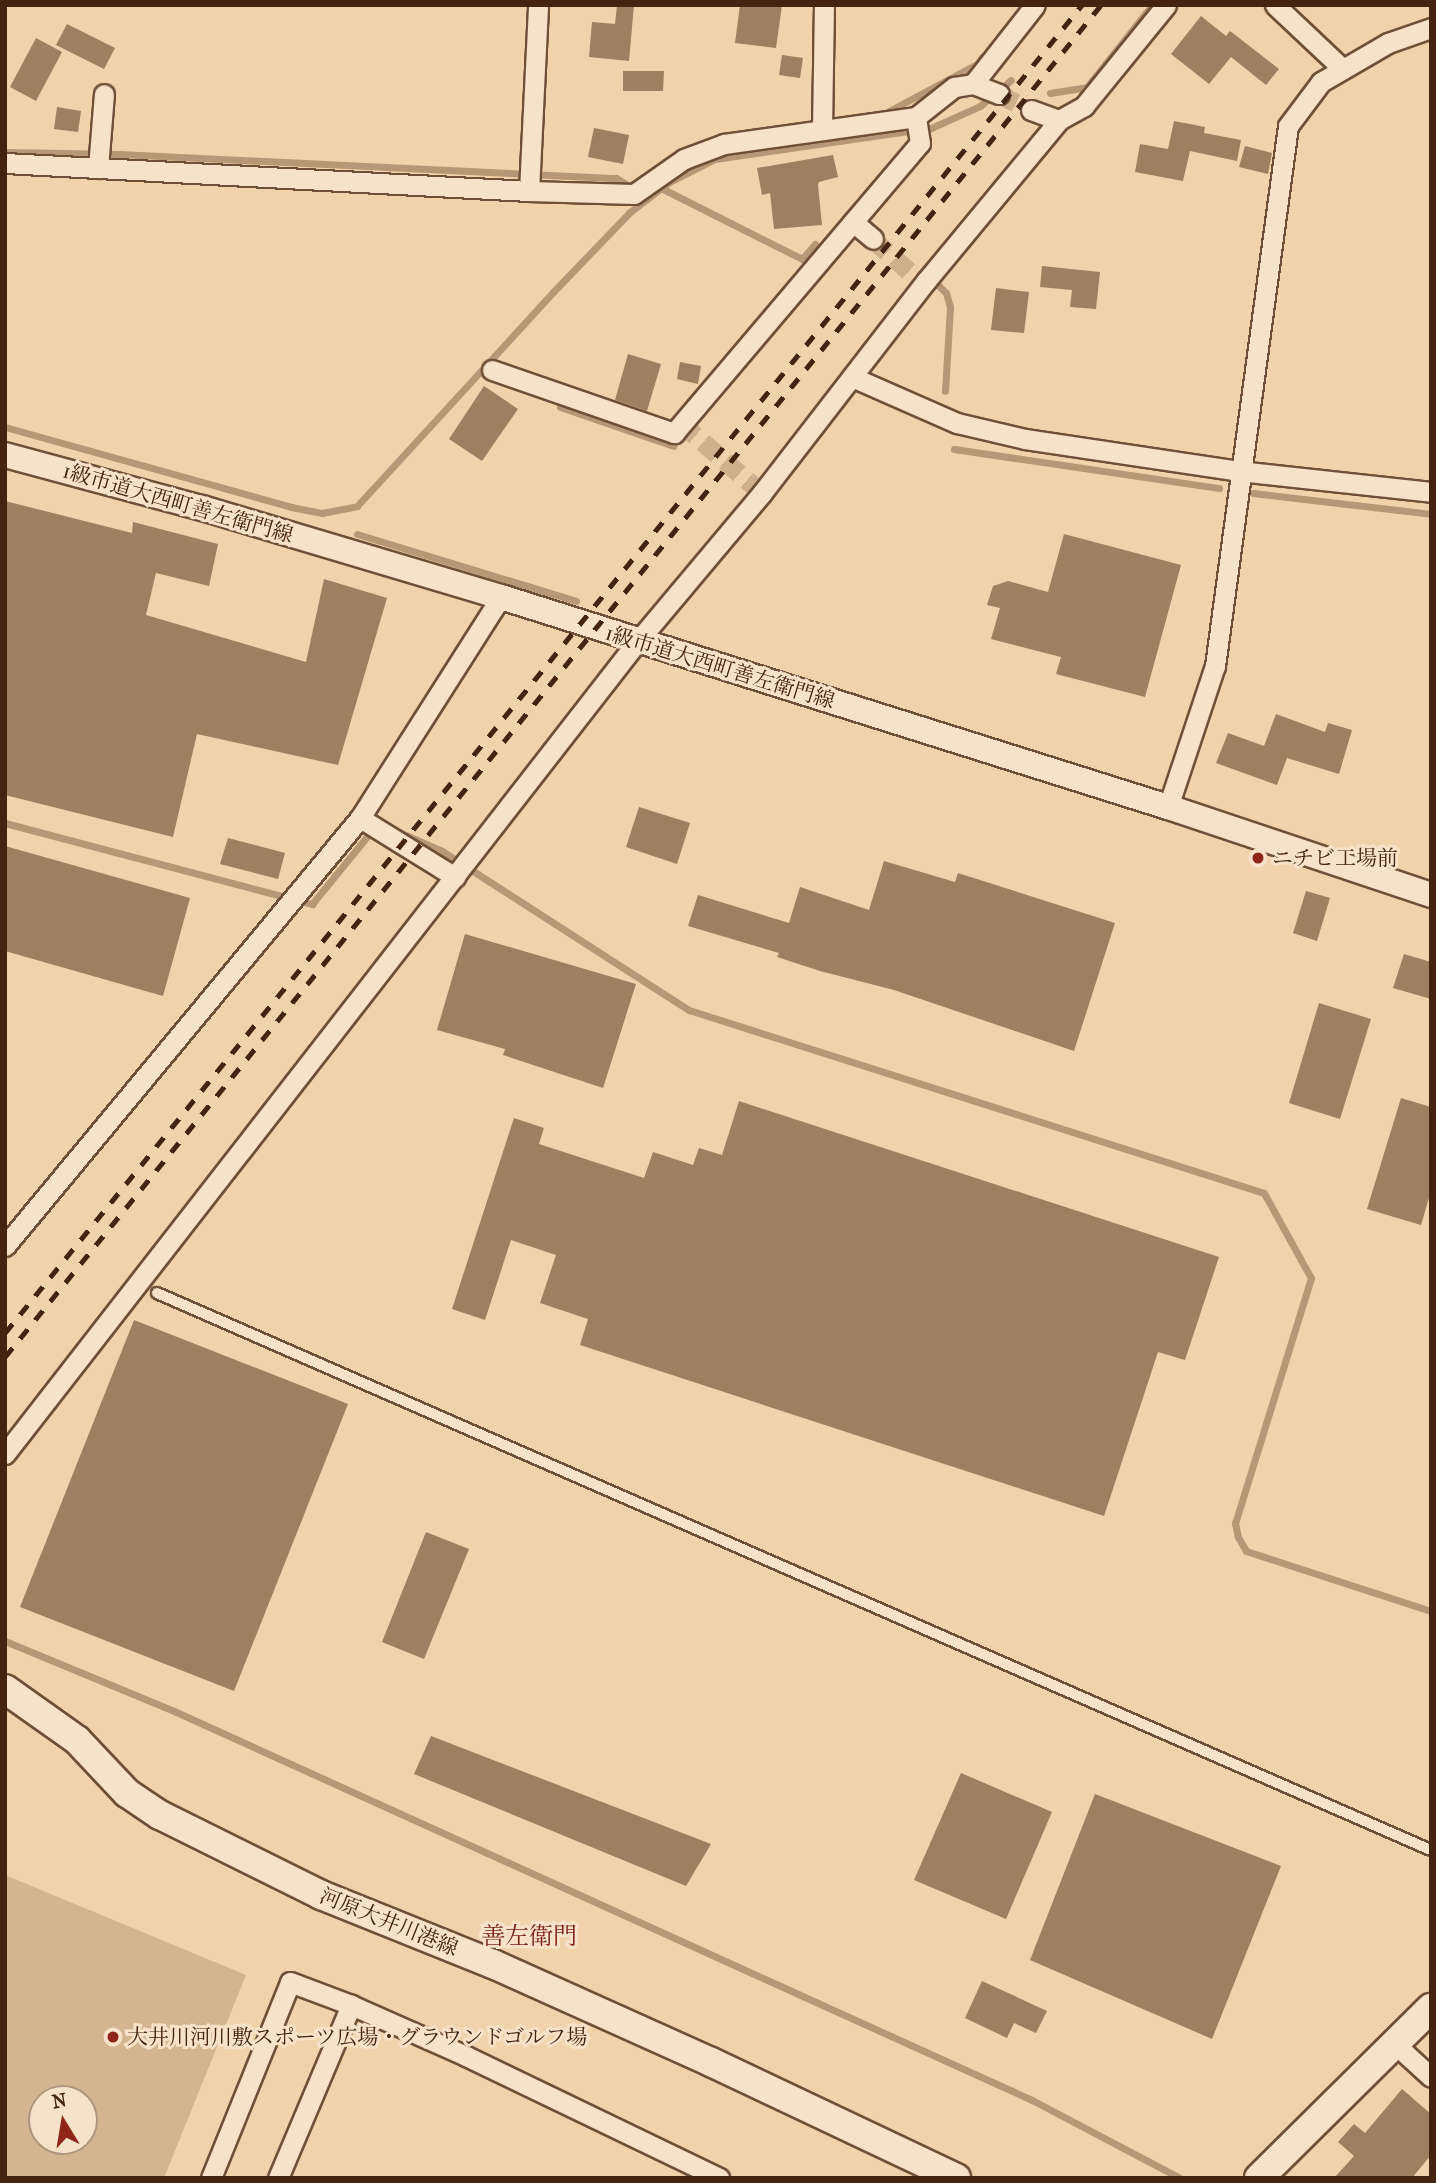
<!DOCTYPE html>
<meta charset="utf-8">
<style>
body{margin:0}
#map{position:relative;width:1436px;height:2183px;overflow:hidden;background:#f0d3ab;font-family:"IM FELL French Canon","Noto Serif JP",serif}
div>[style]{position:absolute}
.green>*{inset:0;background:#d3b591}
.stream>*{height:7px;margin:-3.5px;padding:0 3.5px;transform-origin:3.5px;border-radius:3.5px;background:#b69776}
.building>*{inset:0;background:#9d7f61}
.minor-tunnel>*{height:19px;margin-top:-9.5px;transform-origin:0;background:repeating-linear-gradient(90deg,#ceb08c 0 19px,transparent 0 29px)}
.roads{filter:drop-shadow(2px 0 #6f4f37) drop-shadow(-2px 0 #6f4f37) drop-shadow(0 2px #6f4f37) drop-shadow(0 -2px #6f4f37)}
.service>*{height:10px;margin:-5px;padding:0 5px;transform-origin:5px;border-radius:5px;background:#f5e2c8}
.minor>*{height:19px;margin:-9.5px;padding:0 9.5px;transform-origin:9.5px;border-radius:9.5px;background:#f5e2c8}
.tertiary>*{height:24px;margin:-12px;padding:0 12px;transform-origin:12px;border-radius:12px;background:#f5e2c8}
.secondary>*{height:28px;margin:-14px;padding:0 14px;transform-origin:14px;border-radius:14px;background:#f5e2c8}
.rail>*{height:5px;margin-top:-2.5px;transform-origin:0;background:repeating-linear-gradient(90deg,#442310 0 12px,transparent 0 24px)}
.dots>*{width:19px;height:19px;translate:-50% -50%;box-sizing:border-box;border:4px solid #f5e2c8;border-radius:50%}
span{translate:-50% -50%;white-space:nowrap;text-align:center;line-height:1.15;-webkit-text-stroke:6px #f5e2c8;paint-order:stroke}
.street-label{font-size:21px;color:#442310}
.poi-label{font-size:21px;color:#442310}
.left{translate:0 -50%;text-align:left}
.quarter-label{font-size:24px;color:#7a1f14}
.frame{position:absolute;inset:0;border:7px solid #442310;pointer-events:none}
.north{position:absolute;left:28px;top:2085px;width:70px;height:70px;box-sizing:border-box;background:#f5e2c8;border:2px solid #ae967e;border-radius:50%;rotate:349deg;font-size:19px;font-weight:700;line-height:28px;text-align:center;color:#442310}
.north::after{content:'';display:block;margin:auto;width:24px;height:32px;background:#8f2418;clip-path:polygon(50% 0,100% 100%,50% 72%,0 100%)}
</style>
<div id="map">
<div class="green">
<i style="clip-path:polygon(evenodd,5px 1875px,246px 1975px,164px 2178px,5px 2178px,5px 1875px,42px 2099px,84px 2099px,84px 2141px,42px 2141px,42px 2099px)"></i>
</div>
<div class="stream">
<i style="left:1050px;top:93px;width:37px;rotate:-9deg"></i>
<i style="left:1087px;top:87px;width:105px;rotate:-51.6deg"></i>
<i style="left:889px;top:111px;width:100px;rotate:-28.1deg"></i>
<i style="left:977px;top:64px;width:9px;rotate:-54deg"></i>
<i style="left:5px;top:152px;width:114px;rotate:1deg"></i>
<i style="left:119px;top:154px;width:498px;rotate:2.8deg"></i>
<i style="left:616px;top:178px;width:21px;rotate:31deg"></i>
<i style="left:661px;top:188px;width:158px;rotate:26.7deg"></i>
<i style="left:802px;top:259px;width:20px;rotate:-49deg"></i>
<i style="left:938px;top:285px;width:11px;rotate:45deg"></i>
<i style="left:946px;top:293px;width:15px;rotate:74deg"></i>
<i style="left:950px;top:307px;width:84px;rotate:93.4deg"></i>
<i style="left:560px;top:407px;width:120px;rotate:18.9deg"></i>
<i style="left:5px;top:427px;width:297px;rotate:15.6deg"></i>
<i style="left:291px;top:507px;width:32px;rotate:11deg"></i>
<i style="left:322px;top:513px;width:36px;rotate:-11deg"></i>
<i style="left:357px;top:506px;width:290px;rotate:-47.5deg"></i>
<i style="left:553px;top:292px;width:111px;rotate:-46.1deg"></i>
<i style="left:630px;top:212px;width:49px;rotate:-37.6deg"></i>
<i style="left:669px;top:182px;width:51px;rotate:-26.6deg"></i>
<i style="left:715px;top:159px;width:218px;rotate:-8.2deg"></i>
<i style="left:931px;top:128px;width:54px;rotate:-24.2deg"></i>
<i style="left:980px;top:106px;width:40px;rotate:-40deg"></i>
<i style="left:954px;top:449px;width:268px;rotate:8.4deg"></i>
<i style="left:1253px;top:493px;width:179px;rotate:6.7deg"></i>
<i style="left:357px;top:534px;width:229px;rotate:17deg"></i>
<i style="left:5px;top:823px;width:318px;rotate:14.8deg"></i>
<i style="left:312px;top:904px;width:98px;rotate:-50.8deg"></i>
<i style="left:399px;top:832px;width:47px;rotate:23.8deg"></i>
<i style="left:442px;top:851px;width:294px;rotate:32.8deg"></i>
<i style="left:689px;top:1010px;width:603px;rotate:17.65deg"></i>
<i style="left:1264px;top:1193px;width:97px;rotate:61.1deg"></i>
<i style="left:1311px;top:1278px;width:257px;rotate:107.2deg"></i>
<i style="left:1235px;top:1523px;width:14px;rotate:78deg"></i>
<i style="left:1238px;top:1537px;width:16px;rotate:60deg"></i>
<i style="left:1246px;top:1551px;width:194px;rotate:18deg"></i>
<i style="left:5px;top:1641px;width:183px;rotate:22.5deg"></i>
<i style="left:174px;top:1711px;width:942px;rotate:24.39deg"></i>
<i style="left:1032px;top:2100px;width:167px;rotate:27.8deg"></i>
</div>
<div class="building">
<i style="clip-path:polygon(617px 5px,634px 5px,629px 61px,589px 57px,592px 22px,615px 24px)"></i>
<i style="clip-path:polygon(740px 5px,782px 5px,776px 48px,735px 43px)"></i>
<i style="clip-path:polygon(1201px 16px,1226px 36px,1230px 31px,1279px 69px,1266px 85px,1231px 57px,1209px 84px,1171px 54px)"></i>
<i style="clip-path:polygon(67px 24px,115px 48px,104px 69px,56px 45px)"></i>
<i style="clip-path:polygon(36px 38px,62px 52px,36px 101px,10px 87px)"></i>
<i style="clip-path:polygon(782px 55px,803px 58px,800px 78px,779px 75px)"></i>
<i style="clip-path:polygon(623px 71px,664px 71px,663px 91px,623px 91px)"></i>
<i style="clip-path:polygon(57px 107px,81px 111px,78px 132px,54px 129px)"></i>
<i style="clip-path:polygon(1174px 121px,1205px 127px,1204px 133px,1241px 140px,1237px 161px,1190px 151px,1183px 181px,1135px 172px,1140px 144px,1168px 149px)"></i>
<i style="clip-path:polygon(594px 128px,629px 135px,623px 164px,588px 157px)"></i>
<i style="clip-path:polygon(1245px 146px,1272px 153px,1268px 174px,1239px 167px)"></i>
<i style="clip-path:polygon(833px 155px,838px 177px,819px 182px,818px 185px,822px 225px,774px 229px,770px 193px,762px 195px,757px 168px)"></i>
<i style="clip-path:polygon(1042px 266px,1100px 272px,1096px 309px,1070px 307px,1072px 290px,1040px 287px)"></i>
<i style="clip-path:polygon(996px 288px,1029px 292px,1024px 333px,991px 330px)"></i>
<i style="clip-path:polygon(628px 354px,661px 364px,647px 411px,615px 400px)"></i>
<i style="clip-path:polygon(680px 362px,701px 366px,698px 384px,677px 379px)"></i>
<i style="clip-path:polygon(484px 386px,518px 409px,482px 461px,449px 439px)"></i>
<i style="clip-path:polygon(5px 501px,132px 533px,133px 522px,218px 544px,209px 586px,156px 573px,146px 615px,306px 662px,324px 579px,387px 598px,338px 765px,197px 734px,173px 837px,5px 795px)"></i>
<i style="clip-path:polygon(1064px 534px,1181px 565px,1145px 697px,1056px 674px,1061px 657px,991px 639px,1000px 608px,987px 605px,993px 586px,1008px 581px,1048px 592px)"></i>
<i style="clip-path:polygon(1276px 714px,1325px 732px,1328px 723px,1352px 730px,1339px 774px,1287px 758px,1277px 785px,1216px 763px,1228px 733px,1264px 746px)"></i>
<i style="clip-path:polygon(639px 807px,690px 823px,677px 864px,626px 847px)"></i>
<i style="clip-path:polygon(228px 838px,285px 853px,278px 879px,220px 864px)"></i>
<i style="clip-path:polygon(5px 846px,190px 898px,163px 996px,5px 951px)"></i>
<i style="clip-path:polygon(884px 861px,955px 882px,958px 873px,1115px 923px,1074px 1051px,894px 990px,820px 971px,777px 957px,779px 953px,688px 926px,698px 895px,789px 923px,800px 887px,869px 910px)"></i>
<i style="clip-path:polygon(1306px 891px,1330px 898px,1317px 941px,1293px 933px)"></i>
<i style="clip-path:polygon(465px 934px,636px 984px,603px 1088px,503px 1055px,505px 1049px,437px 1030px)"></i>
<i style="clip-path:polygon(1404px 954px,1431px 962px,1431px 999px,1393px 988px)"></i>
<i style="clip-path:polygon(1319px 1003px,1371px 1019px,1340px 1119px,1289px 1103px)"></i>
<i style="clip-path:polygon(1401px 1098px,1431px 1107px,1431px 1191px,1421px 1225px,1367px 1209px)"></i>
<i style="clip-path:polygon(739px 1101px,1219px 1257px,1185px 1360px,1158px 1352px,1104px 1516px,580px 1345px,588px 1319px,540px 1303px,556px 1255px,511px 1240px,485px 1320px,452px 1309px,514px 1118px,544px 1128px,539px 1144px,644px 1178px,653px 1152px,693px 1165px,699px 1148px,722px 1155px)"></i>
<i style="clip-path:polygon(134px 1320px,348px 1404px,234px 1691px,20px 1607px)"></i>
<i style="clip-path:polygon(426px 1532px,469px 1549px,424px 1659px,382px 1642px)"></i>
<i style="clip-path:polygon(431px 1736px,711px 1844px,686px 1886px,414px 1774px)"></i>
<i style="clip-path:polygon(961px 1773px,1052px 1812px,1006px 1919px,914px 1880px)"></i>
<i style="clip-path:polygon(1095px 1794px,1281px 1866px,1212px 2039px,1030px 1960px)"></i>
<i style="clip-path:polygon(982px 1981px,1047px 2011px,1036px 2033px,1014px 2023px,1007px 2038px,965px 2018px)"></i>
<i style="clip-path:polygon(1402px 2089px,1431px 2114px,1431px 2155px,1412px 2178px,1334px 2178px,1354px 2156px,1338px 2142px,1354px 2124px,1365px 2133px)"></i>
</div>
<div class="minor-tunnel">
<i style="left:999px;top:94px;width:36px;rotate:27deg"></i>
<i style="left:873px;top:239px;width:50px;rotate:41.7deg"></i>
<i style="left:681px;top:423px;width:107px;rotate:40.8deg"></i>
</div>
<div class="roads">
<div class="service">
<i style="left:157px;top:1293px;width:1390px;rotate:23.62deg"></i>
</div>
<div class="minor">
<i style="left:1275px;top:5px;width:93px;rotate:43.3deg"></i>
<i style="left:973px;top:84px;width:100px;rotate:-51.9deg"></i>
<i style="left:1031px;top:110px;width:30px;rotate:20deg"></i>
<i style="left:822px;top:130px;width:125px;rotate:-89.1deg"></i>
<i style="left:5px;top:163px;width:525px;rotate:3.06deg"></i>
<i style="left:529px;top:191px;width:186px;rotate:-87.2deg"></i>
<i style="left:98px;top:168px;width:74px;rotate:-85.4deg"></i>
<i style="left:529px;top:191px;width:105px;rotate:1.6deg"></i>
<i style="left:634px;top:194px;width:61px;rotate:-35deg"></i>
<i style="left:684px;top:159px;width:43px;rotate:-20.6deg"></i>
<i style="left:724px;top:144px;width:194px;rotate:-8deg"></i>
<i style="left:916px;top:117px;width:48px;rotate:-38.3deg"></i>
<i style="left:954px;top:87px;width:19px;rotate:-9deg"></i>
<i style="left:973px;top:84px;width:28px;rotate:21deg"></i>
<i style="left:853px;top:222px;width:26px;rotate:40deg"></i>
<i style="left:492px;top:370px;width:193px;rotate:19.1deg"></i>
<i style="left:674px;top:433px;width:380px;rotate:-49.7deg"></i>
<i style="left:920px;top:143px;width:26px;rotate:-99deg"></i>
<i style="left:852px;top:377px;width:115px;rotate:23.7deg"></i>
<i style="left:957px;top:423px;width:70px;rotate:13.2deg"></i>
<i style="left:1025px;top:439px;width:216px;rotate:8.5deg"></i>
<i style="left:1239px;top:471px;width:193px;rotate:6.2deg"></i>
<i style="left:1168px;top:807px;width:149px;rotate:-71.6deg"></i>
<i style="left:1215px;top:666px;width:545px;rotate:-82.3deg"></i>
<i style="left:1288px;top:126px;width:55px;rotate:-53.1deg"></i>
<i style="left:1321px;top:82px;width:78px;rotate:-30.2deg"></i>
<i style="left:1388px;top:43px;width:46px;rotate:-19.2deg"></i>
<i style="left:360px;top:818px;width:112px;rotate:31.8deg"></i>
<i style="left:5px;top:1246px;width:556px;rotate:-50.33deg"></i>
<i style="left:360px;top:818px;width:262px;rotate:-57.5deg"></i>
<i style="left:5px;top:1454px;width:1029px;rotate:-52.11deg"></i>
<i style="left:637px;top:642px;width:194px;rotate:-50deg"></i>
<i style="left:762px;top:493px;width:268px;rotate:-52.3deg"></i>
<i style="left:926px;top:281px;width:209px;rotate:-50.4deg"></i>
<i style="left:1059px;top:120px;width:29px;rotate:-29deg"></i>
<i style="left:1084px;top:106px;width:130px;rotate:-50.9deg"></i>
<i style="left:1396px;top:2045px;width:47px;rotate:42.4deg"></i>
<i style="left:211px;top:2178px;width:211px;rotate:-68deg"></i>
<i style="left:290px;top:1982px;width:65px;rotate:20.7deg"></i>
<i style="left:351px;top:2005px;width:126px;rotate:23.9deg"></i>
<i style="left:466px;top:2056px;width:281px;rotate:25.7deg"></i>
<i style="left:278px;top:2178px;width:188px;rotate:-67.1deg"></i>
</div>
<div class="tertiary">
<i style="left:5px;top:455px;width:204px;rotate:15.1deg"></i>
<i style="left:202px;top:508px;width:312px;rotate:16.6deg"></i>
<i style="left:501px;top:597px;width:699px;rotate:17.48deg"></i>
<i style="left:1168px;top:807px;width:277px;rotate:18.5deg"></i>
</div>
<div class="secondary">
<i style="left:5px;top:1689px;width:88px;rotate:35.3deg"></i>
<i style="left:77px;top:1740px;width:73px;rotate:46.7deg"></i>
<i style="left:127px;top:1793px;width:40px;rotate:34deg"></i>
<i style="left:160px;top:1815px;width:180px;rotate:26.4deg"></i>
<i style="left:321px;top:1895px;width:185px;rotate:21.9deg"></i>
<i style="left:493px;top:1964px;width:239px;rotate:24.2deg"></i>
<i style="left:711px;top:2062px;width:271px;rotate:25.3deg"></i>
<i style="left:1259px;top:2178px;width:242px;rotate:-44.7deg"></i>
</div>
</div>
<div class="rail">
<i style="left:5px;top:1333px;width:1710px;rotate:-50.96deg"></i>
<i style="left:5px;top:1357px;width:1740px;rotate:-50.97deg"></i>
</div>
<div class="dots">
<i style="left:1258px;top:858px;background:#8f2418"></i>
<i style="left:113px;top:2037px;background:#8f2418"></i>
</div>
<div class="street-label">
<span style="left:178px;top:503px;rotate:16deg">1級市道大西町善左衛門線</span>
<span style="left:720px;top:667px;rotate:17deg">1級市道大西町善左衛門線</span>
<span style="left:389px;top:1922px;rotate:22deg">河原大井川港線</span>
</div>
<div class="poi-label">
<span class="left" style="left:1272px;top:858px">ニチビ工場前</span>
<span class="left" style="left:127px;top:2037px">大井川河川敷スポーツ広場・グラウンドゴルフ場</span>
</div>
<div class="quarter-label">
<span style="left:529px;top:1937px">善左衛門</span>
</div>
<div class="frame"></div>
<div class="north">N</div>
</div>
